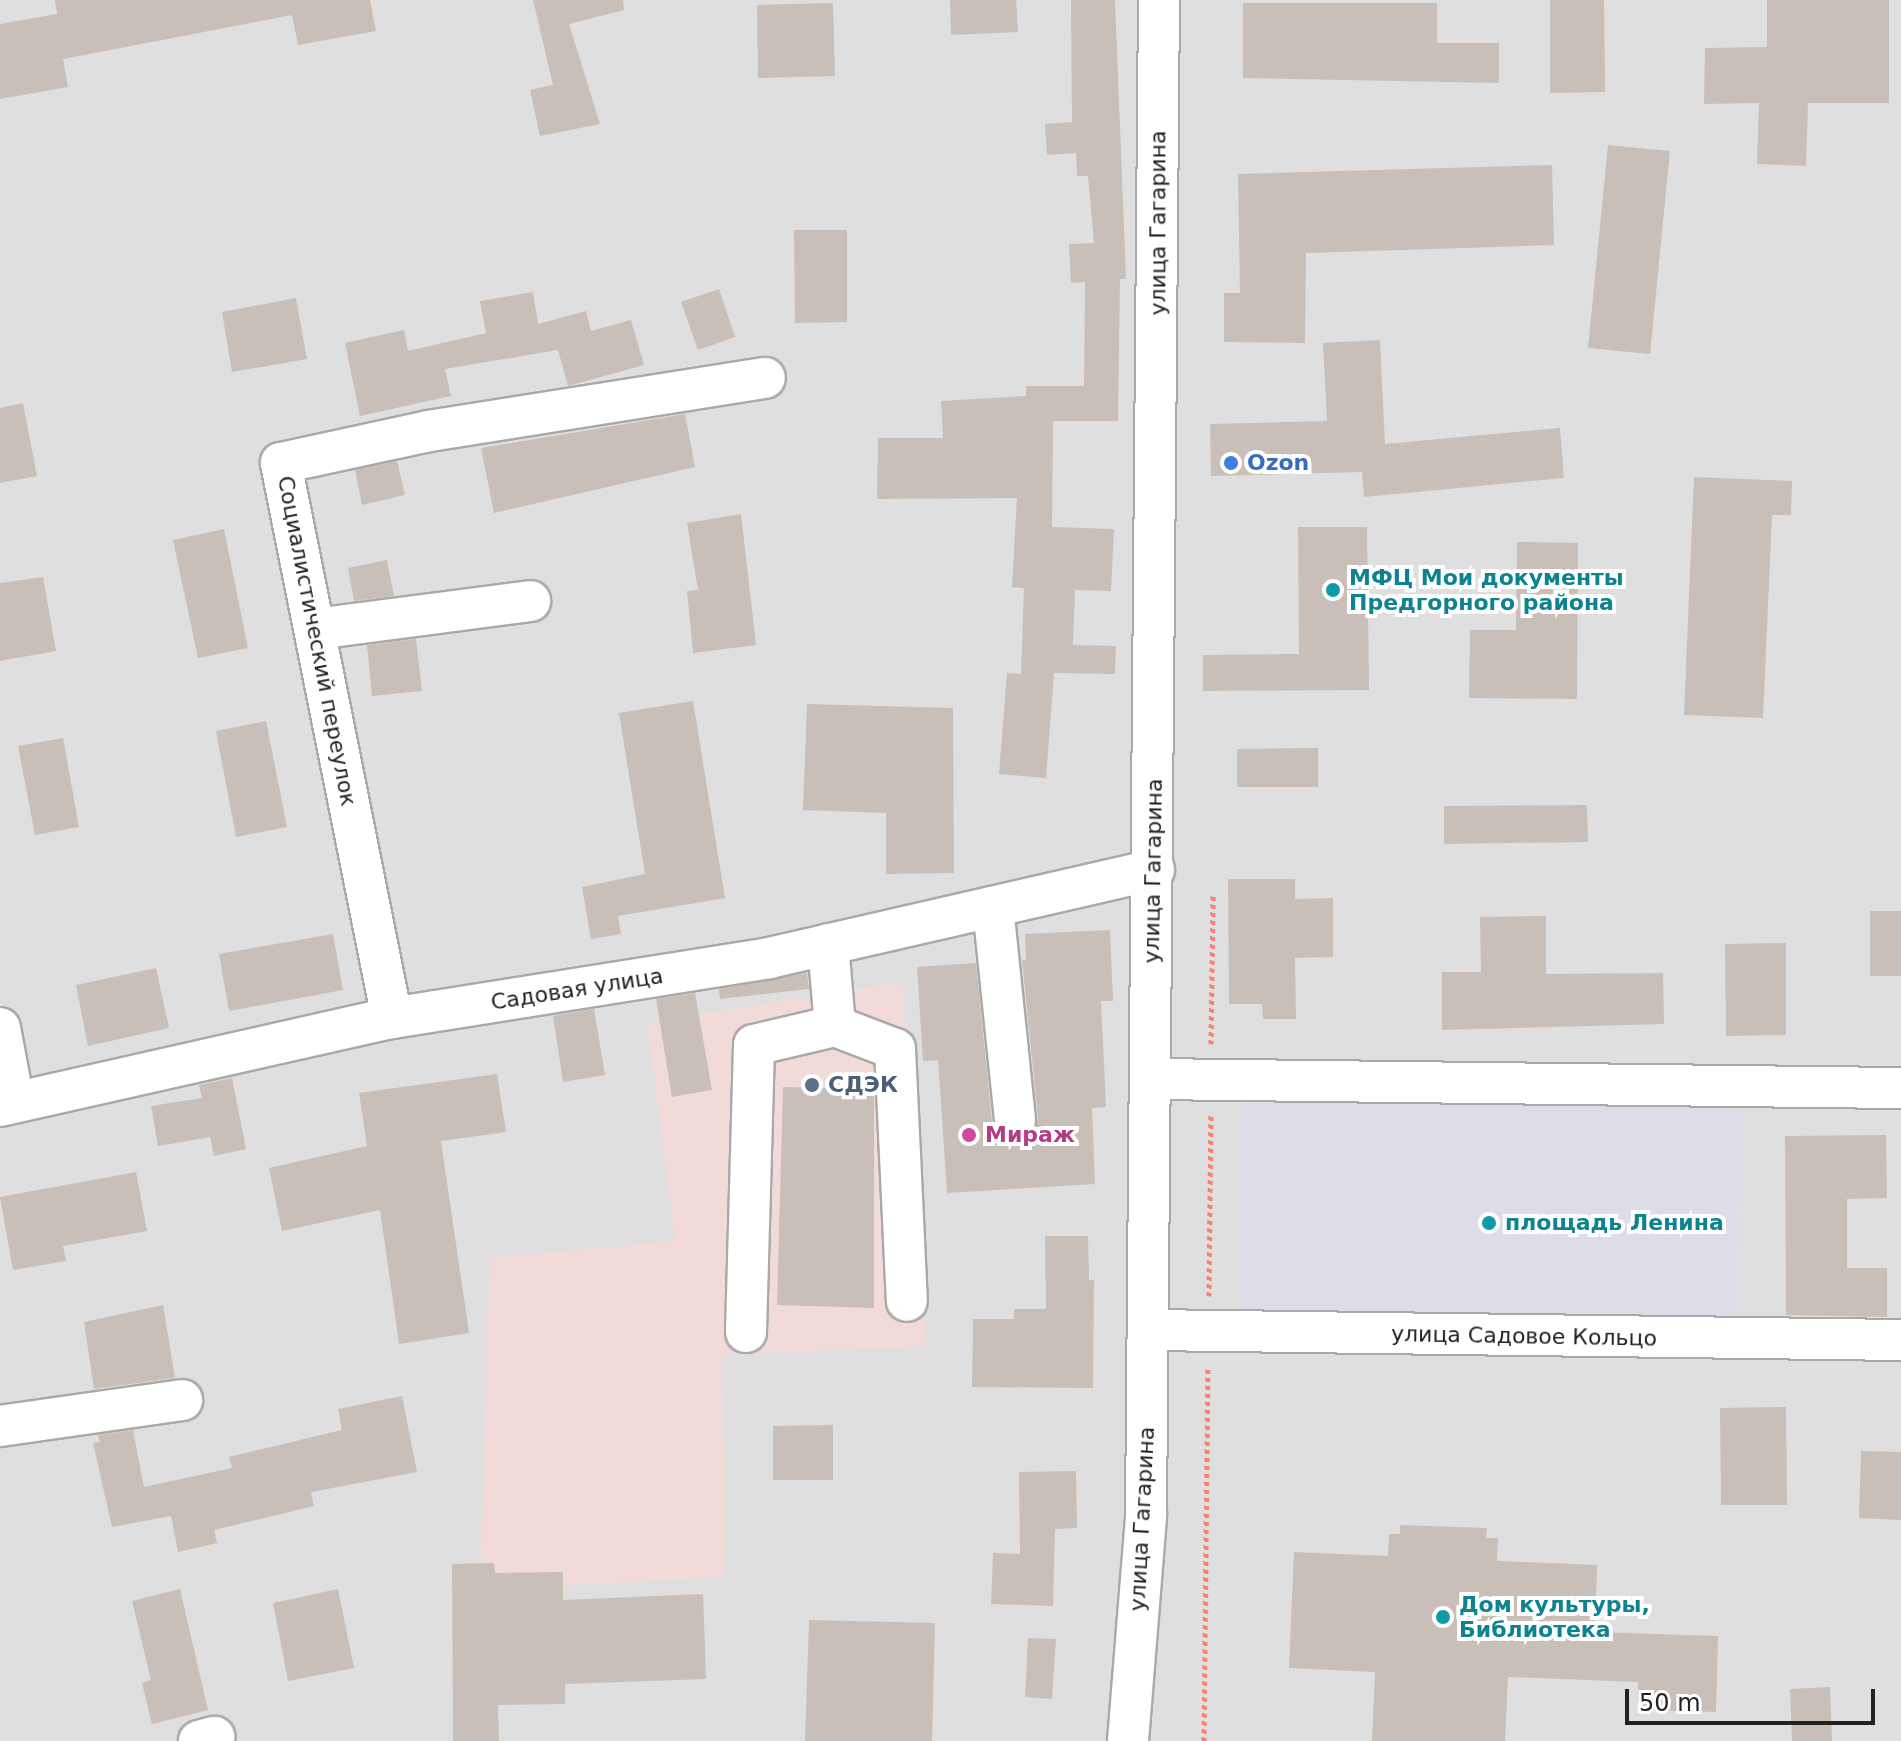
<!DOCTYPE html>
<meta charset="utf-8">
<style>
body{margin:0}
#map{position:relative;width:1901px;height:1741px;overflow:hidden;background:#f2efe9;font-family:"DejaVu Sans",sans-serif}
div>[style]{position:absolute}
.residential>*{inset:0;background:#e0dfdf}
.commercial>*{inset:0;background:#f2dad9}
.plaza>*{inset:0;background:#dddde8}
.building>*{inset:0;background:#c7bfb8}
.path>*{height:5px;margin-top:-2.5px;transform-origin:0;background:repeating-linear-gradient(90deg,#fa8072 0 4px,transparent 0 8px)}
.roads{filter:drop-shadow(2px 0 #a9a9a9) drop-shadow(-2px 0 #a9a9a9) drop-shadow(0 2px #a9a9a9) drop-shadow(0 -2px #a9a9a9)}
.minor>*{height:40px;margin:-20px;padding:0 20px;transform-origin:20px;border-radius:20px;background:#fff}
.dots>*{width:22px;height:22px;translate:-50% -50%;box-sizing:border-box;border:4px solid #fff;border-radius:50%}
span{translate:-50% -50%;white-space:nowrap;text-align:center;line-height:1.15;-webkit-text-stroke:8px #fff;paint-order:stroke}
.street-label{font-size:22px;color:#222}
.shop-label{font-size:22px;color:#366cbe;font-weight:700}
.left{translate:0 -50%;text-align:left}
.culture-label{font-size:22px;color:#0d838f;font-weight:700}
.service-label{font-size:22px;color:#4e5e75;font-weight:700}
.hotel-label{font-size:22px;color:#b23c85;font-weight:700}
.scale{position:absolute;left:1625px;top:1689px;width:250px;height:36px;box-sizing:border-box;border:4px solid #222;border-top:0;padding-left:10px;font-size:24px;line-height:28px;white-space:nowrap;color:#222;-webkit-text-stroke:6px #fff;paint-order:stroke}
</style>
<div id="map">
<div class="residential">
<i style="clip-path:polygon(0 0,1901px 0,1901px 1741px,0 1741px)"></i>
</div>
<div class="commercial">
<i style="clip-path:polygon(902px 982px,926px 1346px,722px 1355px,724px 1577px,480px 1590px,490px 1258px,676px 1241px,647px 1023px)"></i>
</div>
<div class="plaza">
<i style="clip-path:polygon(1241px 1096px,1742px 1104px,1738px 1350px,1236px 1342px)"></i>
</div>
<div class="building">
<i style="clip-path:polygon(55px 0,370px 0,376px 31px,298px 45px,292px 15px,63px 59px,68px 87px,0 99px,0 24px,57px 14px)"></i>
<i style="clip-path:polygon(533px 0,623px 0,624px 10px,569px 24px,600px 124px,540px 136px,530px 90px,553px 85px)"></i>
<i style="clip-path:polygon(950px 0,1016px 0,1018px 32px,951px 35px)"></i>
<i style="clip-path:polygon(1071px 0,1115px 0,1126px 279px,1120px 279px,1118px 421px,1053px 421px,1052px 527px,1114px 529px,1111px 591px,1075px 590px,1073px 645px,1116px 646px,1115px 674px,1054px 673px,1046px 778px,999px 774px,1007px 673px,1021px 674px,1024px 588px,1012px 587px,1017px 498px,877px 499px,878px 438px,943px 438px,941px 401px,1026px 396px,1026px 386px,1084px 386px,1085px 282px,1071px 283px,1069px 244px,1094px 243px,1088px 176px,1077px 176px,1076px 153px,1047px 155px,1045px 124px,1072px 122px)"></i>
<i style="clip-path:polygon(1550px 0,1604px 0,1605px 92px,1550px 93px)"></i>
<i style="clip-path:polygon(1767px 0,1889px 0,1889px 103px,1808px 103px,1806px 166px,1757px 164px,1759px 103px,1704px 104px,1705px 48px,1767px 47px)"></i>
<i style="clip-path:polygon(833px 3px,835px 76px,758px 78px,757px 5px)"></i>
<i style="clip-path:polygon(1243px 3px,1437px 3px,1437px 43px,1499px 43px,1499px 83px,1243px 78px)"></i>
<i style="clip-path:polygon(1608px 145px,1670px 151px,1650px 354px,1588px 348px)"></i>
<i style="clip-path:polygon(1552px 165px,1554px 245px,1306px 253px,1305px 343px,1224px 342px,1224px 293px,1240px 293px,1238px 174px)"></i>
<i style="clip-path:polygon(794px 230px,847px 230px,847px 322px,795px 323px)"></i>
<i style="clip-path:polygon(719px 289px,735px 337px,698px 350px,681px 302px)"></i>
<i style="clip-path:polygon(533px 292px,538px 324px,586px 311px,591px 331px,631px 320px,644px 365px,568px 386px,558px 350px,445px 369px,451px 396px,360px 416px,345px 343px,404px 330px,408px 351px,486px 333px,480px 301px)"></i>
<i style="clip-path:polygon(296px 298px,307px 359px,232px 372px,222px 312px)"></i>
<i style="clip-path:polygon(1380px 340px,1385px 444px,1560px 428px,1564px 478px,1364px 497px,1362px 472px,1211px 476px,1210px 424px,1327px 421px,1323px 343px)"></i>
<i style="clip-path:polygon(23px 403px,37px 476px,0 483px,0 408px)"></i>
<i style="clip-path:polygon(685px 414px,695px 467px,494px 513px,481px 448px)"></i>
<i style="clip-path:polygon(397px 461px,405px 495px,362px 505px,355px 470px)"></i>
<i style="clip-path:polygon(1694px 477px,1792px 481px,1791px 515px,1772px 515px,1763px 718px,1684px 715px)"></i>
<i style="clip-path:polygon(741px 514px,756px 645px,693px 653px,687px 591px,698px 590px,687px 523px)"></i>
<i style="clip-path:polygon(1298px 527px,1367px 527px,1369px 690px,1203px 691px,1203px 655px,1299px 654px)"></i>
<i style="clip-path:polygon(224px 529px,248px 648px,198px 658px,173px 540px)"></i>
<i style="clip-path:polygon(1517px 542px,1578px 543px,1577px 699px,1469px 698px,1470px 630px,1516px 630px)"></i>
<i style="clip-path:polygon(387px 560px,394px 596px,354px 601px,348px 568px)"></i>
<i style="clip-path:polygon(43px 577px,56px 651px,0 661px,0 583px)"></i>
<i style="clip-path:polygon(416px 639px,422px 691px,372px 696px,367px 645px)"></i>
<i style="clip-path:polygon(693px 701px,725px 898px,618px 916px,621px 934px,591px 939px,582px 887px,645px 874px,619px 713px)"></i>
<i style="clip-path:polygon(807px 704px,953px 708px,954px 873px,886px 874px,886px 813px,803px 810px)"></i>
<i style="clip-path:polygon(266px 721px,287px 827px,236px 837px,216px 731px)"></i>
<i style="clip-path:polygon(63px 738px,79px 827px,35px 835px,18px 746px)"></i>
<i style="clip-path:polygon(1318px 748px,1318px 787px,1237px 787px,1237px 749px)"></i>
<i style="clip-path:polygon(1587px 805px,1588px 842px,1444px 844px,1444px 806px)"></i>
<i style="clip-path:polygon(1228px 879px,1295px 879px,1295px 899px,1333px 898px,1333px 957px,1295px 958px,1296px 1019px,1263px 1019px,1262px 1004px,1229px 1004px)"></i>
<i style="clip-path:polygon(1870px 911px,1901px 911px,1901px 976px,1870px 976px)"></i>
<i style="clip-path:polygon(1546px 916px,1546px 974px,1663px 973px,1664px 1024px,1442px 1030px,1442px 972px,1481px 972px,1480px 917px)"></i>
<i style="clip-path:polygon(1110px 930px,1113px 1001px,1101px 1001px,1106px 1107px,1092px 1108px,1095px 1184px,947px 1193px,938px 1060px,923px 1061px,917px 967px,976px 963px,992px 1122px,1005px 1141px,1018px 1143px,1029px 1138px,1038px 1118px,1022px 960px,1026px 960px,1025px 934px)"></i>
<i style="clip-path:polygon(333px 934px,343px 990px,229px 1011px,219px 954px)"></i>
<i style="clip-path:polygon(1786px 943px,1786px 1035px,1726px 1036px,1725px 944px)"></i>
<i style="clip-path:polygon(156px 968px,169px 1028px,88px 1046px,76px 985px)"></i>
<i style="clip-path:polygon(807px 973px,809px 989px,720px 999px,719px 989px)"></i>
<i style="clip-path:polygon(695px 993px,712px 1090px,672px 1097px,656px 999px)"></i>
<i style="clip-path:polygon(594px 1009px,605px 1075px,563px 1082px,553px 1016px)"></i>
<i style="clip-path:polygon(497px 1074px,506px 1132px,441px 1141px,469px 1333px,399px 1344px,380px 1210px,282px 1231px,269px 1168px,367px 1146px,359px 1093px)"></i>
<i style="clip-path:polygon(232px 1078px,246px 1149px,214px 1156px,210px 1137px,158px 1146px,151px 1106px,202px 1098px,199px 1085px)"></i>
<i style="clip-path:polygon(783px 1087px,874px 1089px,874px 1308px,777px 1305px)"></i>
<i style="clip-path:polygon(1886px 1135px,1887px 1198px,1847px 1199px,1847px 1268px,1887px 1268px,1887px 1317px,1786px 1315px,1785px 1136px)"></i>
<i style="clip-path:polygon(136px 1172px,147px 1231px,63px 1246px,66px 1261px,13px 1270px,0 1197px)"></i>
<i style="clip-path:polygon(1045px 1236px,1088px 1236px,1089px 1280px,1094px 1280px,1093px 1388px,972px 1387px,973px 1319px,1014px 1319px,1014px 1309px,1046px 1309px)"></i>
<i style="clip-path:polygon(163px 1305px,175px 1378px,94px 1389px,84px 1322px)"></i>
<i style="clip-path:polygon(402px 1396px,417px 1472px,311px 1492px,314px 1506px,214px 1530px,217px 1543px,178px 1552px,171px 1516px,112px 1527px,93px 1443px,100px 1442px,98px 1435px,133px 1430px,144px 1487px,232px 1468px,229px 1457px,342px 1430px,338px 1409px)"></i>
<i style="clip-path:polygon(1786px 1407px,1787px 1505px,1721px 1505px,1720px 1408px)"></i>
<i style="clip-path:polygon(833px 1425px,833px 1480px,773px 1480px,773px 1426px)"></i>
<i style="clip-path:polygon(1861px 1451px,1901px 1452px,1901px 1520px,1859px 1518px)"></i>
<i style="clip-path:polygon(1076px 1471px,1077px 1528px,1055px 1529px,1053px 1606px,991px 1604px,993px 1553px,1020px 1554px,1019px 1472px)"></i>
<i style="clip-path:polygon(1400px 1525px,1487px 1528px,1486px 1538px,1498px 1538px,1497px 1561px,1597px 1565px,1595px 1632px,1718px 1636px,1716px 1712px,1638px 1710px,1638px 1682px,1508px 1677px,1505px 1741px,1372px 1741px,1375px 1672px,1289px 1668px,1294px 1552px,1388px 1556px,1389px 1534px,1400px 1534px)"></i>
<i style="clip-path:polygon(494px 1563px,495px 1573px,563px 1572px,563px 1600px,703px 1594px,706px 1679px,565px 1684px,565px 1704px,498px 1705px,499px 1741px,453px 1741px,452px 1564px)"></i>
<i style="clip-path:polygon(180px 1589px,208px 1710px,152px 1724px,142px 1683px,151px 1680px,132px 1601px)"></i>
<i style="clip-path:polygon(338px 1589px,354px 1668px,288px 1681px,273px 1603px)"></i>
<i style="clip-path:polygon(809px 1620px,935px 1623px,932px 1741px,805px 1741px)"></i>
<i style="clip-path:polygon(1028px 1638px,1056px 1639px,1052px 1699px,1025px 1697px)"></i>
<i style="clip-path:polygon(1830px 1687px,1832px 1741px,1792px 1741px,1790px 1689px)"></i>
</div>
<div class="path">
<i style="left:1211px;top:1044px;width:149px;rotate:-89.2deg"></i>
<i style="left:1209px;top:1296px;width:182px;rotate:-89.4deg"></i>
<i style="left:1204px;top:1741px;width:375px;rotate:-89.4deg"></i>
</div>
<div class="roads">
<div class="minor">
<i style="left:315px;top:629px;width:217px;rotate:-7.4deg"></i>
<i style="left:993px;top:907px;width:214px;rotate:84.1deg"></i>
<i style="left:392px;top:1018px;width:566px;rotate:-101.31deg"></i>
<i style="left:281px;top:463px;width:151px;rotate:-12.2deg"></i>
<i style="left:429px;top:431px;width:340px;rotate:-9deg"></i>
<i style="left:835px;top:1026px;width:64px;rotate:21deg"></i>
<i style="left:895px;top:1049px;width:252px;rotate:87.3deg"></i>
<i style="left:0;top:1028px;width:76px;rotate:79.4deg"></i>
<i style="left:1151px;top:1079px;width:750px;rotate:0.69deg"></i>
<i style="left:0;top:1106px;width:402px;rotate:-12.7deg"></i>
<i style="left:392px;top:1018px;width:382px;rotate:-9deg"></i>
<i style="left:769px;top:958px;width:395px;rotate:-12.9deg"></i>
<i style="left:1148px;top:1330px;width:753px;rotate:0.76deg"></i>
<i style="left:746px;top:1332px;width:287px;rotate:-88.4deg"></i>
<i style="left:754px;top:1045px;width:83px;rotate:-13.2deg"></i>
<i style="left:835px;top:1026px;width:82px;rotate:-94.9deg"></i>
<i style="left:0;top:1426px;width:184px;rotate:-8.1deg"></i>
<i style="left:199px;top:1741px;width:16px;rotate:-15deg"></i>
<i style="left:1128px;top:1741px;width:226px;rotate:-85.4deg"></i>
<i style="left:1146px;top:1516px;width:1516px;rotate:-89.51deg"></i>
</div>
</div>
<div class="dots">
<i style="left:1231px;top:463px;background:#3f7fe0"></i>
<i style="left:1333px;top:590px;background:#0f9aa8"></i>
<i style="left:812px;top:1085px;background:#5c6f8a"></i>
<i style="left:969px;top:1135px;background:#d1479c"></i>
<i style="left:1489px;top:1223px;background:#0f9aa8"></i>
<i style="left:1443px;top:1617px;background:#0f9aa8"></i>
</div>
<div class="street-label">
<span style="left:1158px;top:223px;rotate:-90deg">улица Гагарина</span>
<span style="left:317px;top:641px;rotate:79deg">Социалистический переулок</span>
<span style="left:1153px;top:871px;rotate:-89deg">улица Гагарина</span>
<span style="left:577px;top:989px;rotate:-9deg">Садовая улица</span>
<span style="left:1524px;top:1336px;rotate:1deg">улица Садовое Кольцо</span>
<span style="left:1142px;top:1519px;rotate:-87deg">улица Гагарина</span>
</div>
<div class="shop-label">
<span class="left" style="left:1247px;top:463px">Ozon</span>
</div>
<div class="culture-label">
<span class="left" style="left:1349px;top:590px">МФЦ Мои документы<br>Предгорного района</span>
<span class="left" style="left:1505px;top:1223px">площадь Ленина</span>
<span class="left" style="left:1459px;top:1617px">Дом культуры,<br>Библиотека</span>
</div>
<div class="service-label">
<span class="left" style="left:828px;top:1085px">СДЭК</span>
</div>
<div class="hotel-label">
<span class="left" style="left:985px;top:1135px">Мираж</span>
</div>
<div class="scale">50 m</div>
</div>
